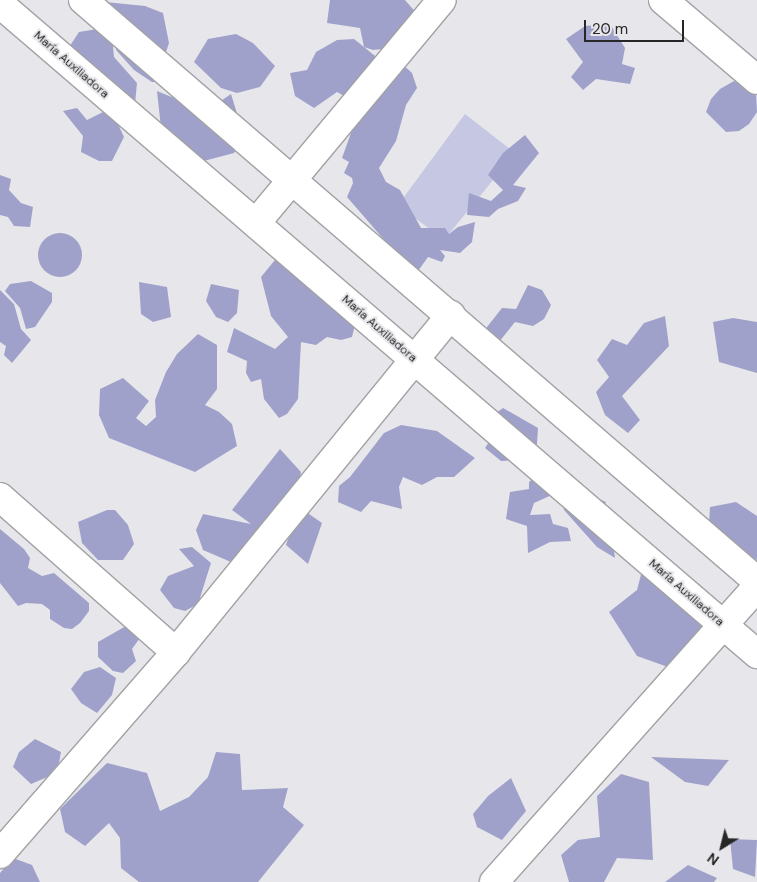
<!DOCTYPE html>
<meta charset="utf-8">
<style>
body{margin:0}
#map{position:relative;width:757px;height:882px;overflow:hidden;background:#e7e7eb;font-family:"DM Sans",sans-serif}
div>[style]{position:absolute}
.green>*{inset:0;background:#c6c7e3}
.forest>*{inset:0;background:#9fa1ca}
.round{border-radius:50%}
.roads{filter:drop-shadow(1px 0 #a2a2a5) drop-shadow(-1px 0 #a2a2a5) drop-shadow(0 1px #a2a2a5) drop-shadow(0 -1px #a2a2a5)}
.street>*{height:28px;margin:-14px;padding:0 14px;transform-origin:14px;border-radius:14px;background:#fff}
span{translate:-50% -50%;white-space:nowrap;text-align:center;line-height:1.15;-webkit-text-stroke:4px #e7e7eb;paint-order:stroke}
.street-label{font-size:12px;color:#272728}
.north{position:absolute;left:697px;top:822px;width:50px;height:50px;-webkit-text-stroke:4px #e7e7eb;paint-order:stroke;rotate:216deg;font-size:14px;font-weight:700;line-height:20px;text-align:center;color:#272728}
.north::after{content:'';display:block;margin:auto;width:18px;height:22px;background:#272728;clip-path:polygon(50% 0,100% 100%,50% 72%,0 100%)}
.scale{position:absolute;left:584px;top:20px;width:100px;height:22px;box-sizing:border-box;border:2px solid #272728;border-top:0;padding-left:6px;font-size:15px;line-height:18px;white-space:nowrap;color:#272728;-webkit-text-stroke:4px #e7e7eb;paint-order:stroke}
</style>
<div id="map">
<div class="green">
<i style="clip-path:polygon(465px 114px,515px 153px,444px 240px,398px 205px)"></i>
</div>
<div class="forest">
<i style="clip-path:polygon(330px 0,405px 0,425px 23px,412px 46px,373px 50px,364px 47px,391px 69px,400px 62px,412px 73px,417px 88px,406px 105px,396px 141px,379px 168px,386px 182px,400px 190px,421px 228px,445px 228px,449px 234px,458px 227px,475px 222px,472px 242px,460px 253px,440px 250px,445px 256px,442px 262px,428px 257px,418px 271px,406px 265px,347px 197px,353px 183px,352px 178px,344px 173px,349px 162px,342px 158px,364px 97px,348px 98px,337px 92px,314px 108px,295px 96px,290px 73px,307px 70px,316px 52px,337px 40px,354px 39px,364px 47px,360px 28px,327px 23px)"></i>
<i style="clip-path:polygon(105px 2px,145px 6px,163px 13px,169px 43px,164px 58px,163px 82px,152px 82px,134px 70px,116px 50px,119px 39px)"></i>
<i style="clip-path:polygon(610px 24px,625px 48px,622px 64px,635px 68px,630px 84px,596px 79px,583px 90px,571px 77px,583px 62px,566px 39px,585px 26px)"></i>
<i style="clip-path:polygon(97px 29px,112px 35px,114px 57px,137px 83px,135px 104px,64px 55px,79px 32px)"></i>
<i style="clip-path:polygon(236px 34px,253px 43px,275px 66px,260px 87px,237px 93px,221px 88px,194px 62px,208px 39px)"></i>
<i style="clip-path:polygon(734px 81px,756px 93px,757px 112px,749px 124px,739px 131px,726px 132px,706px 112px,711px 99px,720px 89px)"></i>
<i style="clip-path:polygon(157px 91px,206px 111px,231px 94px,244px 136px,234px 153px,200px 162px,161px 128px)"></i>
<i style="clip-path:polygon(77px 108px,87px 120px,103px 112px,118px 124px,124px 137px,112px 161px,99px 161px,81px 152px,83px 136px,63px 111px)"></i>
<i style="clip-path:polygon(525px 135px,539px 153px,513px 185px,526px 188px,518px 201px,498px 209px,489px 217px,467px 215px,469px 193px,491px 201px,503px 190px,488px 175px,503px 153px)"></i>
<i style="clip-path:polygon(0 175px,11px 179px,9px 190px,21px 203px,33px 207px,30px 227px,14px 226px,8px 217px,0 215px)"></i>
<i class="round" style="left:38px;top:233px;width:44px;height:44px"></i>
<i style="clip-path:polygon(284px 249px,362px 296px,352px 337px,341px 340px,327px 337px,316px 345px,301px 342px,298px 399px,287px 414px,279px 418px,264px 399px,261px 379px,251px 382px,246px 373px,247px 361px,227px 352px,234px 328px,275px 349px,288px 337px,271px 316px,261px 277px)"></i>
<i style="clip-path:polygon(31px 281px,52px 293px,52px 302px,35px 327px,26px 329px,20px 308px,5px 291px,10px 284px)"></i>
<i style="clip-path:polygon(139px 282px,167px 287px,171px 317px,153px 322px,141px 314px)"></i>
<i style="clip-path:polygon(211px 284px,239px 290px,237px 313px,228px 322px,216px 317px,206px 301px)"></i>
<i style="clip-path:polygon(528px 285px,542px 290px,551px 305px,544px 319px,533px 326px,515px 322px,499px 342px,486px 333px,487px 327px,502px 308px,516px 309px)"></i>
<i style="clip-path:polygon(0 290px,14px 304px,21px 329px,31px 340px,12px 363px,4px 355px,6px 346px,0 342px)"></i>
<i style="clip-path:polygon(665px 316px,669px 346px,622px 396px,640px 420px,628px 433px,605px 415px,596px 392px,609px 377px,597px 360px,612px 339px,627px 345px,644px 323px)"></i>
<i style="clip-path:polygon(733px 318px,757px 322px,757px 373px,719px 362px,713px 322px)"></i>
<i style="clip-path:polygon(198px 334px,217px 345px,217px 389px,205px 405px,219px 412px,232px 424px,237px 446px,195px 472px,109px 438px,99px 415px,100px 389px,123px 378px,149px 401px,136px 418px,146px 426px,156px 417px,155px 400px,166px 372px,177px 354px)"></i>
<i style="clip-path:polygon(503px 408px,538px 428px,537px 444px,517px 460px,501px 461px,485px 448px,496px 431px,490px 417px)"></i>
<i style="clip-path:polygon(401px 425px,437px 431px,475px 458px,454px 477px,437px 477px,422px 485px,403px 477px,399px 487px,402px 509px,371px 501px,361px 512px,338px 502px,339px 486px,350px 477px,384px 433px)"></i>
<i style="clip-path:polygon(280px 449px,301px 472px,292px 515px,238px 565px,203px 550px,196px 530px,203px 514px,251px 524px,232px 510px)"></i>
<i style="clip-path:polygon(535px 477px,554px 494px,534px 503px,530px 515px,550px 514px,553px 524px,568px 528px,571px 541px,550px 542px,528px 553px,527px 526px,506px 519px,510px 492px,529px 489px,529px 482px)"></i>
<i style="clip-path:polygon(581px 492px,606px 502px,598px 520px,610px 519px,615px 558px,597px 547px,564px 510px,562px 499px)"></i>
<i style="clip-path:polygon(736px 502px,757px 516px,757px 560px,708px 538px,710px 507px)"></i>
<i style="clip-path:polygon(299px 507px,322px 523px,308px 564px,286px 545px)"></i>
<i style="clip-path:polygon(107px 510px,115px 510px,128px 525px,134px 544px,123px 560px,98px 560px,82px 543px,78px 522px)"></i>
<i style="clip-path:polygon(0 529px,24px 549px,30px 558px,28px 568px,42px 576px,54px 573px,89px 603px,89px 611px,80px 623px,72px 629px,64px 628px,50px 619px,50px 610px,42px 604px,26px 603px,18px 606px,0 583px)"></i>
<i style="clip-path:polygon(192px 547px,211px 563px,198px 604px,185px 611px,174px 608px,160px 590px,168px 576px,194px 566px,179px 549px)"></i>
<i style="clip-path:polygon(644px 563px,726px 617px,668px 667px,637px 656px,609px 612px,637px 590px)"></i>
<i style="clip-path:polygon(126px 626px,142px 635px,132px 649px,136px 661px,123px 673px,113px 671px,98px 657px,98px 642px)"></i>
<i style="clip-path:polygon(100px 667px,116px 678px,112px 695px,97px 713px,81px 703px,71px 689px,84px 672px)"></i>
<i style="clip-path:polygon(35px 739px,61px 752px,59px 763px,52px 775px,31px 784px,13px 767px,19px 752px)"></i>
<i style="clip-path:polygon(216px 752px,240px 754px,242px 790px,288px 788px,283px 807px,304px 825px,258px 882px,139px 882px,121px 868px,120px 838px,109px 823px,85px 846px,65px 832px,60px 809px,107px 763px,147px 773px,160px 811px,189px 797px,208px 777px)"></i>
<i style="clip-path:polygon(651px 757px,729px 760px,708px 786px,685px 782px)"></i>
<i style="clip-path:polygon(621px 774px,649px 782px,653px 860px,617px 858px,604px 882px,569px 882px,561px 855px,578px 840px,600px 837px,597px 796px)"></i>
<i style="clip-path:polygon(511px 778px,526px 811px,502px 840px,477px 827px,473px 814px,488px 796px)"></i>
<i style="clip-path:polygon(730px 839px,757px 840px,755px 877px,733px 869px)"></i>
<i style="clip-path:polygon(13px 858px,32px 865px,40px 882px,0 882px,0 873px)"></i>
<i style="clip-path:polygon(688px 865px,717px 878px,714px 882px,665px 882px)"></i>
</div>
<div class="roads">
<div class="street">
<i style="left:83px;top:0;width:890px;rotate:40.76deg"></i>
<i style="left:663px;top:0;width:123px;rotate:40.4deg"></i>
<i style="left:0;top:4px;width:998px;rotate:40.65deg"></i>
<i style="left:256px;top:223px;width:290px;rotate:-50.2deg"></i>
<i style="left:0;top:497px;width:235px;rotate:41.4deg"></i>
<i style="left:0;top:854px;width:268px;rotate:-48.9deg"></i>
<i style="left:176px;top:652px;width:435px;rotate:-50.8deg"></i>
<i style="left:494px;top:882px;width:395px;rotate:-48.3deg"></i>
</div>
</div>
<div class="street-label">
<span style="left:71px;top:65px;rotate:41deg">María Auxiliadora</span>
<span style="left:379px;top:329px;rotate:41deg">María Auxiliadora</span>
<span style="left:686px;top:593px;rotate:41deg">María Auxiliadora</span>
</div>
<div class="north">N</div>
<div class="scale">20 m</div>
</div>
